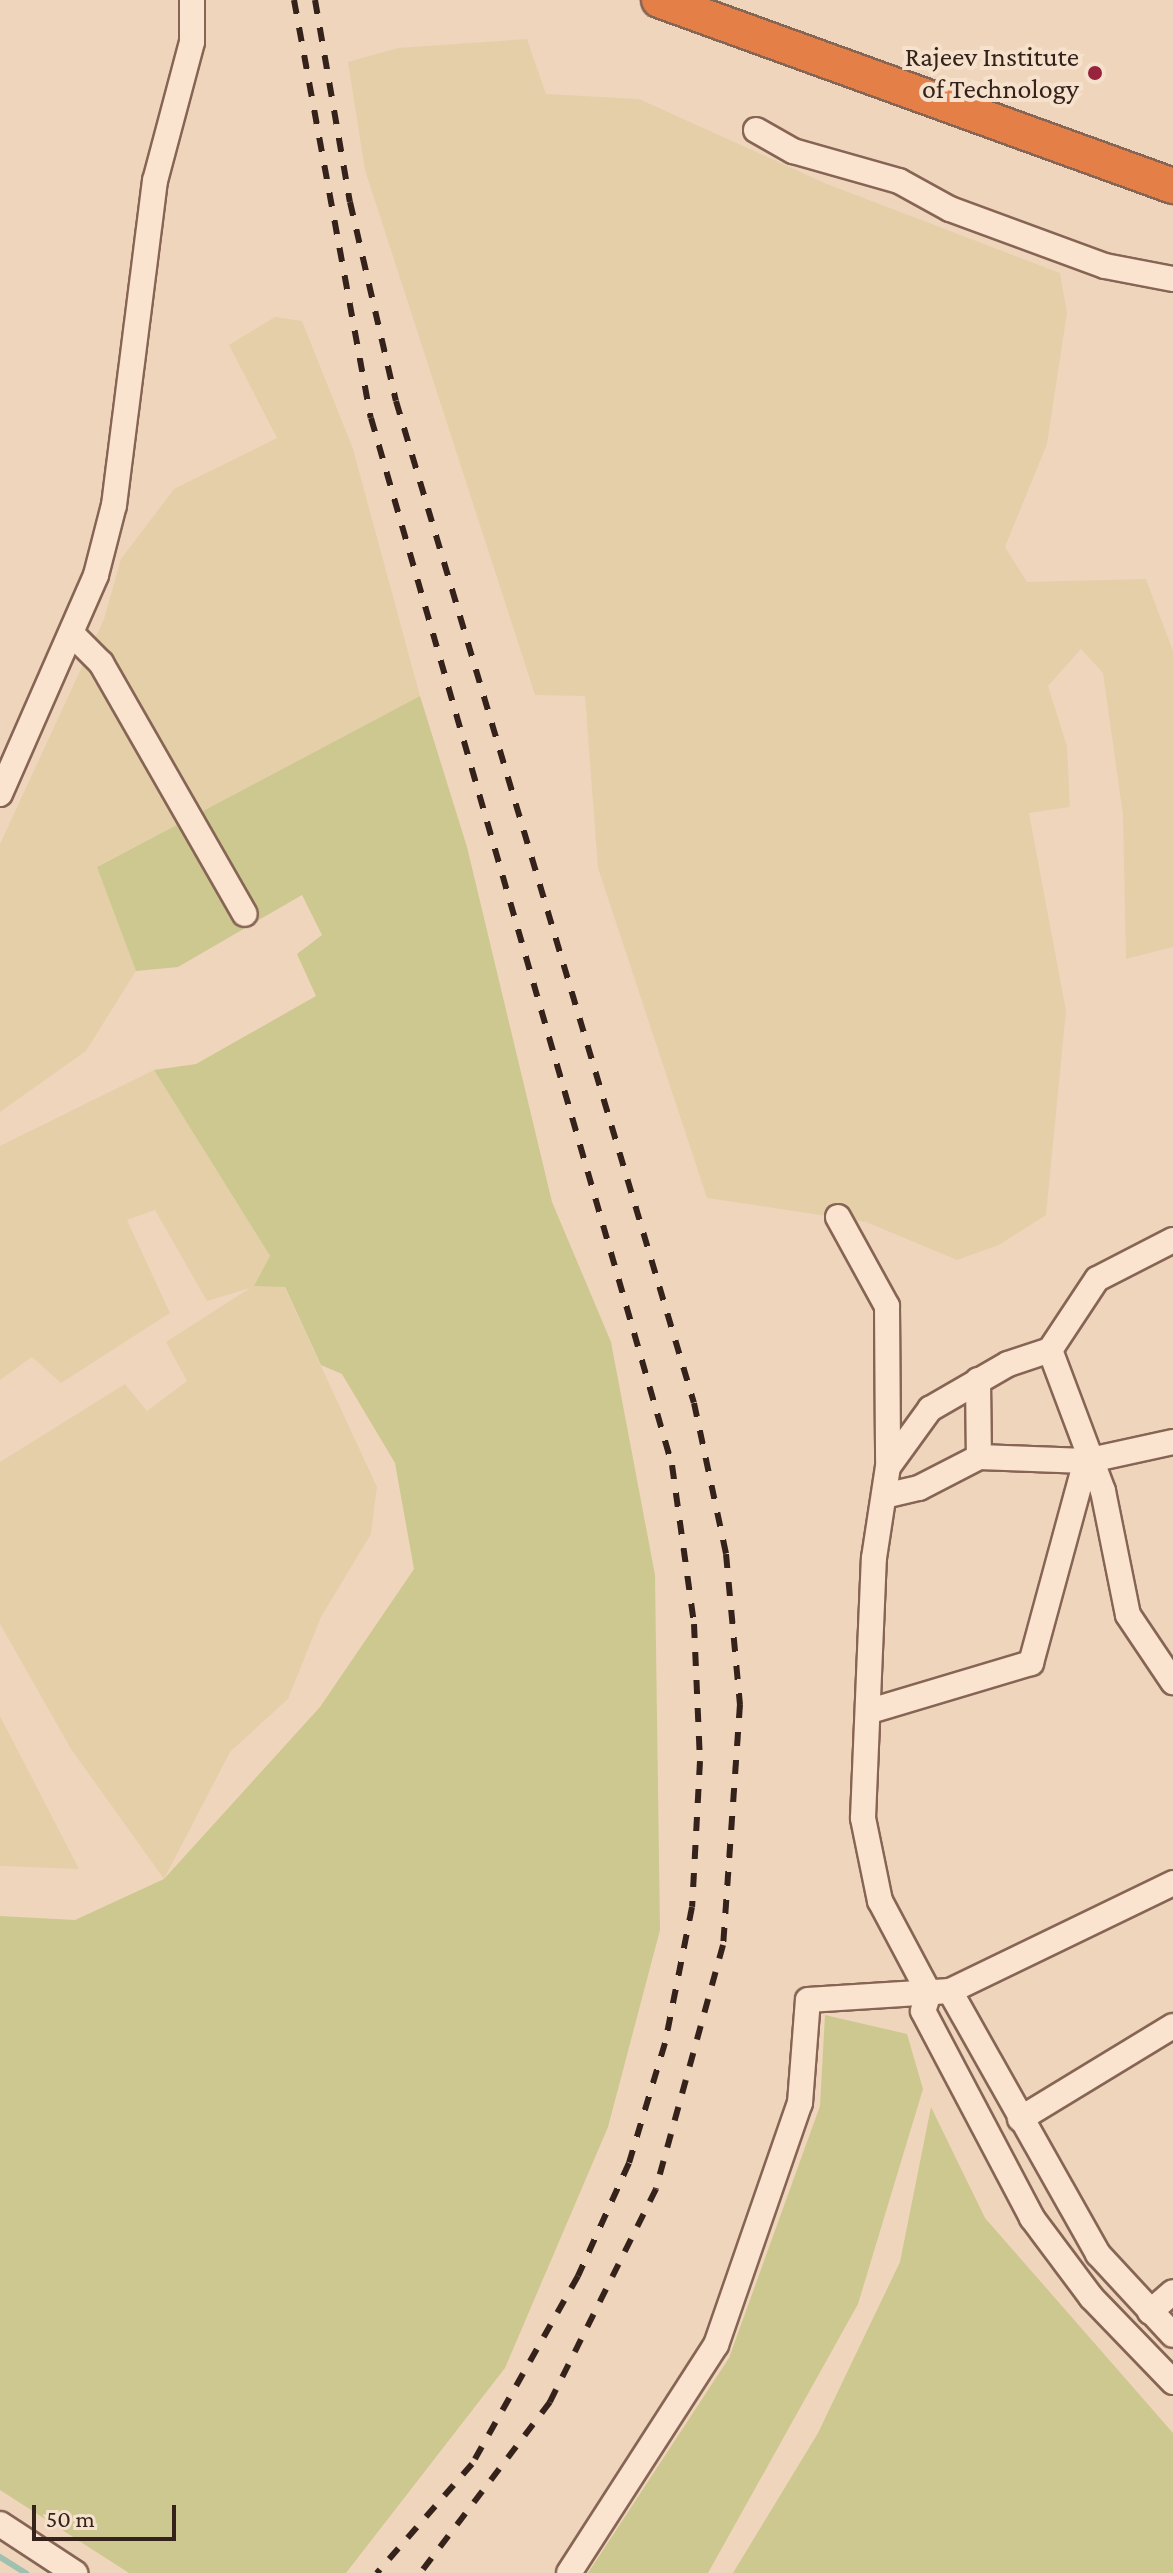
<!DOCTYPE html>
<style>
body{margin:0}
#map{position:relative;width:1173px;height:2573px;overflow:hidden;background:#efd5bc;font-family:"Crimson Pro",serif}
div>[style]{position:absolute}
.farmland>*{inset:0;background:#e5cfa9}
.green>*{inset:0;background:#cdc890}
.stream>*{height:6px;margin:-3px;padding:0 3px;transform-origin:3px;border-radius:3px;background:#a0c0b0}
.roads{filter:drop-shadow(2px 0 #876555) drop-shadow(-2px 0 #876555) drop-shadow(0 2px #876555) drop-shadow(0 -2px #876555)}
.minor>*{height:24px;margin:-12px;padding:0 12px;transform-origin:12px;border-radius:12px;background:#fae4cf}
.highway>*{height:34px;margin:-17px;padding:0 17px;transform-origin:17px;border-radius:17px;background:#e47f47}
.rail>*{height:6px;margin-top:-3px;transform-origin:0;background:repeating-linear-gradient(90deg,#35221b 0 14px,transparent 0 28px)}
.dots>*{width:22px;height:22px;translate:-50% -50%;box-sizing:border-box;border:4px solid #f6e1cc;border-radius:50%}
span{translate:-50% -50%;white-space:nowrap;text-align:center;line-height:1.15;-webkit-text-stroke:8px #f6e1cc;paint-order:stroke}
.poi-label{font-size:28px;color:#35221b}
.right{translate:-100% -50%;text-align:right}
.scale{position:absolute;left:32px;top:2505px;width:144px;height:36px;box-sizing:border-box;border:4px solid #35221b;border-top:0;padding-left:10px;font-size:24px;line-height:28px;white-space:nowrap;color:#35221b;-webkit-text-stroke:6px #f6e1cc;paint-order:stroke}
</style>
<div id="map">
<div class="farmland">
<i style="clip-path:polygon(527px 39px,546px 94px,639px 99px,827px 184px,1060px 273px,1067px 313px,1047px 444px,1005px 547px,1027px 582px,1146px 579px,1173px 651px,1173px 947px,1126px 959px,1123px 815px,1103px 673px,1081px 649px,1048px 686px,1067px 746px,1070px 807px,1029px 813px,1066px 1011px,1046px 1215px,999px 1245px,957px 1260px,866px 1222px,707px 1198px,598px 868px,585px 696px,535px 695px,365px 170px,348px 62px,398px 48px)"></i>
<i style="clip-path:polygon(275px 317px,302px 321px,353px 449px,420px 696px,98px 866px,136px 971px,86px 1051px,0 1112px,0 844px,104px 619px,121px 559px,174px 489px,277px 438px,229px 345px)"></i>
<i style="clip-path:polygon(154px 1070px,270px 1256px,377px 1487px,371px 1534px,321px 1617px,288px 1699px,230px 1752px,164px 1879px,71px 1749px,0 1624px,0 1462px,125px 1384px,147px 1411px,187px 1381px,166px 1342px,250px 1288px,207px 1301px,155px 1210px,127px 1220px,170px 1313px,61px 1383px,32px 1357px,0 1380px,0 1146px)"></i>
<i style="clip-path:polygon(0 1716px,79px 1869px,0 1866px)"></i>
</div>
<div class="green">
<i style="clip-path:polygon(420px 696px,467px 847px,552px 1202px,611px 1342px,655px 1575px,660px 1930px,608px 2127px,505px 2368px,346px 2573px,129px 2573px,0 2490px,0 1916px,75px 1920px,164px 1879px,320px 1707px,414px 1569px,395px 1463px,342px 1374px,321px 1365px,285px 1287px,254px 1286px,270px 1256px,154px 1070px,196px 1064px,316px 996px,297px 954px,322px 935px,302px 895px,178px 967px,136px 971px,97px 867px)"></i>
<i style="clip-path:polygon(825px 2015px,907px 2034px,923px 2089px,858px 2304px,708px 2573px,588px 2573px,729px 2358px,820px 2106px)"></i>
<i style="clip-path:polygon(931px 2107px,985px 2218px,1173px 2433px,1173px 2573px,733px 2573px,818px 2433px,900px 2262px)"></i>
</div>
<div class="stream">
<i style="left:0;top:2557px;width:31px;rotate:32deg"></i>
</div>
<div class="roads">
<div class="minor">
<i style="left:756px;top:130px;width:43px;rotate:29.6deg"></i>
<i style="left:793px;top:151px;width:110px;rotate:15.8deg"></i>
<i style="left:899px;top:181px;width:58px;rotate:28.8deg"></i>
<i style="left:950px;top:209px;width:165px;rotate:20.2deg"></i>
<i style="left:1105px;top:266px;width:69px;rotate:10.8deg"></i>
<i style="left:72px;top:634px;width:41px;rotate:45deg"></i>
<i style="left:101px;top:663px;width:289px;rotate:60.2deg"></i>
<i style="left:0;top:794px;width:239px;rotate:-66.3deg"></i>
<i style="left:96px;top:575px;width:72px;rotate:-75.6deg"></i>
<i style="left:114px;top:505px;width:327px;rotate:-82.8deg"></i>
<i style="left:155px;top:181px;width:144px;rotate:-75.1deg"></i>
<i style="left:192px;top:42px;width:42px;rotate:-90deg"></i>
<i style="left:838px;top:1217px;width:102px;rotate:61.2deg"></i>
<i style="left:887px;top:1306px;width:155px;rotate:89.6deg"></i>
<i style="left:1173px;top:1240px;width:85px;rotate:152.8deg"></i>
<i style="left:1097px;top:1279px;width:85px;rotate:123.5deg"></i>
<i style="left:1050px;top:1350px;width:151px;rotate:69.4deg"></i>
<i style="left:1103px;top:1491px;width:126px;rotate:78.6deg"></i>
<i style="left:1128px;top:1615px;width:81px;rotate:56.1deg"></i>
<i style="left:978px;top:1380px;width:77px;rotate:89.3deg"></i>
<i style="left:884px;top:1496px;width:36px;rotate:-13deg"></i>
<i style="left:919px;top:1488px;width:68px;rotate:-27.3deg"></i>
<i style="left:979px;top:1457px;width:107px;rotate:2.1deg"></i>
<i style="left:1086px;top:1461px;width:89px;rotate:-12.3deg"></i>
<i style="left:870px;top:1711px;width:168px;rotate:-16.6deg"></i>
<i style="left:1031px;top:1663px;width:209px;rotate:-74.8deg"></i>
<i style="left:950px;top:1991px;width:248px;rotate:-25.8deg"></i>
<i style="left:929px;top:1993px;width:104px;rotate:-118deg"></i>
<i style="left:880px;top:1901px;width:85px;rotate:-101.6deg"></i>
<i style="left:863px;top:1818px;width:260px;rotate:-87.6deg"></i>
<i style="left:874px;top:1558px;width:92px;rotate:-81.3deg"></i>
<i style="left:888px;top:1467px;width:72px;rotate:-54.1deg"></i>
<i style="left:930px;top:1409px;width:90px;rotate:-30deg"></i>
<i style="left:1008px;top:1364px;width:44px;rotate:-18.4deg"></i>
<i style="left:929px;top:1993px;width:19px;rotate:108deg"></i>
<i style="left:923px;top:2011px;width:234px;rotate:62.2deg"></i>
<i style="left:1032px;top:2218px;width:99px;rotate:53.2deg"></i>
<i style="left:1091px;top:2297px;width:118px;rotate:46deg"></i>
<i style="left:1020px;top:2119px;width:179px;rotate:-31.3deg"></i>
<i style="left:1150px;top:2312px;width:30px;rotate:-41deg"></i>
<i style="left:0;top:2524px;width:90px;rotate:33.2deg"></i>
<i style="left:569px;top:2573px;width:271px;rotate:-57.2deg"></i>
<i style="left:716px;top:2345px;width:256px;rotate:-70.9deg"></i>
<i style="left:800px;top:2103px;width:103px;rotate:-85.6deg"></i>
<i style="left:808px;top:2000px;width:142px;rotate:-3.6deg"></i>
<i style="left:950px;top:1991px;width:302px;rotate:60.6deg"></i>
<i style="left:1098px;top:2254px;width:110px;rotate:47.2deg"></i>
</div>
<div class="highway">
<i style="left:659px;top:0;width:547px;rotate:19.89deg"></i>
</div>
</div>
<div class="rail">
<i style="left:294px;top:0;width:425px;rotate:79.6deg"></i>
<i style="left:371px;top:418px;width:1089px;rotate:73.96deg"></i>
<i style="left:672px;top:1465px;width:161px;rotate:82.1deg"></i>
<i style="left:694px;top:1624px;width:137px;rotate:87.5deg"></i>
<i style="left:700px;top:1761px;width:146px;rotate:93.1deg"></i>
<i style="left:692px;top:1907px;width:139px;rotate:101.2deg"></i>
<i style="left:665px;top:2043px;width:125px;rotate:106.7deg"></i>
<i style="left:629px;top:2163px;width:124px;rotate:114.3deg"></i>
<i style="left:578px;top:2276px;width:216px;rotate:119.4deg"></i>
<i style="left:472px;top:2464px;width:145px;rotate:131.1deg"></i>
<i style="left:315px;top:0;width:205px;rotate:80.2deg"></i>
<i style="left:350px;top:202px;width:204px;rotate:77deg"></i>
<i style="left:396px;top:401px;width:1045px;rotate:73.44deg"></i>
<i style="left:694px;top:1403px;width:154px;rotate:78deg"></i>
<i style="left:726px;top:1554px;width:151px;rotate:84.7deg"></i>
<i style="left:740px;top:1704px;width:242px;rotate:94deg"></i>
<i style="left:723px;top:1945px;width:253px;rotate:105.4deg"></i>
<i style="left:656px;top:2189px;width:238px;rotate:116.5deg"></i>
<i style="left:550px;top:2402px;width:215px;rotate:127.2deg"></i>
</div>
<div class="dots">
<i style="left:1095px;top:73px;background:#98233c"></i>
</div>
<div class="poi-label">
<span class="right" style="left:1079px;top:73px">Rajeev Institute<br>of Technology</span>
</div>
<div class="scale">50 m</div>
</div>
